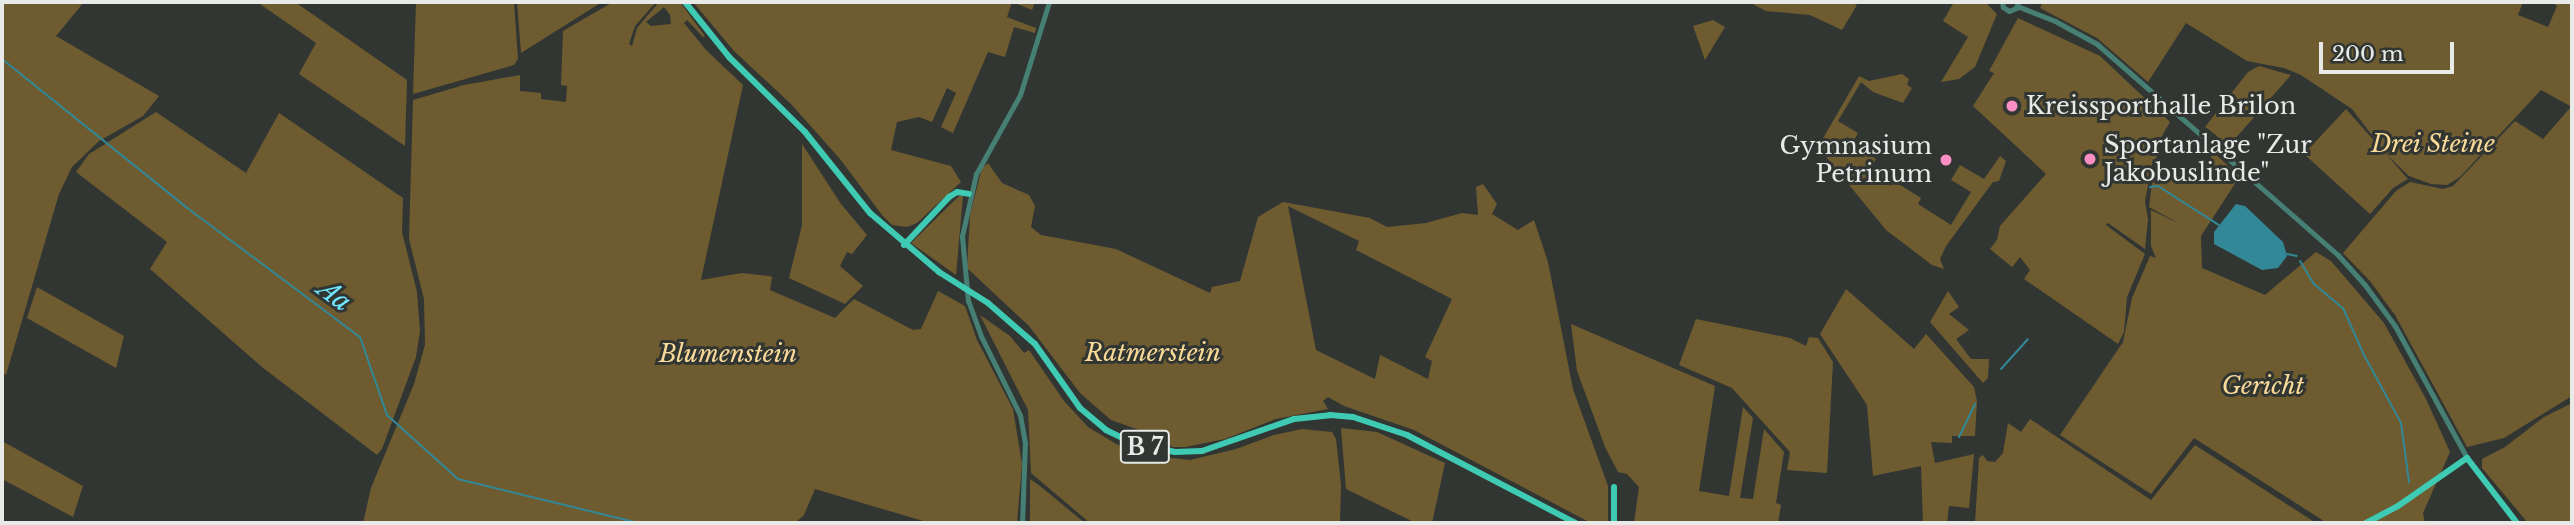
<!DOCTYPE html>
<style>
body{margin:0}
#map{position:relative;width:2574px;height:525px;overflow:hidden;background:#323633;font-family:"Libre Baskerville",serif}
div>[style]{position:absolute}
.green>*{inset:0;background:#6e5b30}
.water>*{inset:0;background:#328897}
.stream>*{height:2px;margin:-1px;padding:0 1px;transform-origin:1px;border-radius:1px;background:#328897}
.minor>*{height:5px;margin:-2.5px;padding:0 2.5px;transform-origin:2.5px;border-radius:2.5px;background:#468075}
.major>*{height:6px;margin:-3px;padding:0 3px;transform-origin:3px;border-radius:3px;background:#3fcab4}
.major-bridge>*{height:6px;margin:-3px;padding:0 3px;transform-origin:3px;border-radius:3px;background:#3fcab4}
.dots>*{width:19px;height:19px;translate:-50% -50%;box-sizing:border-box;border:4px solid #323633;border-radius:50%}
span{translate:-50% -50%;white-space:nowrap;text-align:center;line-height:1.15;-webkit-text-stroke:6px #323633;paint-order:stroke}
.shield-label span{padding:2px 5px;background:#323633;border:2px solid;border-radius:5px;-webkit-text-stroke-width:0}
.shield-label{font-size:23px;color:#e8eae8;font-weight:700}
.poi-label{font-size:24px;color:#e8eae8}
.left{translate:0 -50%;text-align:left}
.right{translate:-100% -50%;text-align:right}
.park-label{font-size:24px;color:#fada98;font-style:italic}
.water-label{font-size:26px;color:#6ce7fd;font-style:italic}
.frame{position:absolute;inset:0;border:4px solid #e8eae8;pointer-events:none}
.scale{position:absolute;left:2319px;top:42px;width:135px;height:32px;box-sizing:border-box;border:4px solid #e8eae8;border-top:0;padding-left:9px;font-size:21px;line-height:24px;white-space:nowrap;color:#e8eae8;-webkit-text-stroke:5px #323633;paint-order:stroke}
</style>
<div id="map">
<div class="green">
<i style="clip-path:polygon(2px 2px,84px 2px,56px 36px,159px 96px,143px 116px,99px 141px,72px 167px,59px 194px,6px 375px,2px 372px)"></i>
<i style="clip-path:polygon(257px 2px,295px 2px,407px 80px,405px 146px,299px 74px,316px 43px)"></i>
<i style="clip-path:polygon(416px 2px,514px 2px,518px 59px,514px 65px,413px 94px)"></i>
<i style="clip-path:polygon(517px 2px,602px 2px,521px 53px)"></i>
<i style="clip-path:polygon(evenodd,613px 2px,656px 2px,635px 26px,629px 44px,632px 46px,637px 28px,659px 2px,680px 2px,705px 36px,703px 37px,687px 20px,684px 23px,706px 50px,743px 85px,701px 280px,742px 273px,769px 276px,772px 277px,770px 290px,835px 318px,854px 299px,913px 330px,921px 329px,938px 291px,965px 306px,977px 340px,1013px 409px,1022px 464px,1017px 523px,930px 523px,815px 489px,804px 515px,795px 523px,363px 523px,371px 488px,414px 384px,425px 345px,424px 299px,409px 239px,413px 100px,464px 85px,520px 75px,520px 91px,541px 93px,541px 99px,566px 102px,567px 86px,561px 85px,563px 31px,613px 2px,664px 7px,670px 15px,671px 24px,651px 26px,646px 22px,664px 7px)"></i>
<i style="clip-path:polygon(693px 2px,1035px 2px,1032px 10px,1012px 2px,1007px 17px,1036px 28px,1035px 33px,1014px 27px,1005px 57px,988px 52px,953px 133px,941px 127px,956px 93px,947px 88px,932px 122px,919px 117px,897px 122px,891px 150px,951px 166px,961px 182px,917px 223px,907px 227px,892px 225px,882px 215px,840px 159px,791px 104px,734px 51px)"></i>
<i style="clip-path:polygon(1749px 2px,1851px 2px,1857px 5px,1842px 30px,1810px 15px,1766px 11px)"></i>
<i style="clip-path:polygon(1954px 2px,1985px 2px,1997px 14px,1975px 67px,1959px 79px,1941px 82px,1968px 37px,1943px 21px)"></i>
<i style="clip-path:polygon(2043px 2px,2523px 2px,2518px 15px,2548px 27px,2557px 6px,2552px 2px,2572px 2px,2572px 107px,2541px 90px,2460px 177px,2447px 185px,2431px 184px,2409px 176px,2387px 155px,2352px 109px,2301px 75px,2284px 68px,2247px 61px,2186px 23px,2148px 82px,2097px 38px,2040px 8px)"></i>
<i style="clip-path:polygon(2018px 18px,2100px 56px,2170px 122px,2152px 153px,2161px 150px,2152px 164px,2145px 201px,2148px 220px,2145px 249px,2108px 223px,2106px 225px,2145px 254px,2127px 297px,2124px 332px,2118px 344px,2024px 279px,2030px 270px,2020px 257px,2012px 267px,1990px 249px,1997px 240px,2000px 226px,2046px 174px,1973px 106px,1994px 73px,1989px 71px)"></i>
<i style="clip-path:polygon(1713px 20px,1725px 27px,1705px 60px,1693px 26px)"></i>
<i style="clip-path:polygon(2259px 66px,2291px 75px,2226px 149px,2217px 136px,2205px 127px,2248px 72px)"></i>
<i style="clip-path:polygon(1902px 74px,1909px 79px,1907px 85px,1912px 88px,1903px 103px,1873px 92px,1861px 82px,1838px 121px,1858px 133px,1852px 144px,1876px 159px,1872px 167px,1921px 198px,1918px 204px,1951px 225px,1971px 192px,1951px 180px,1960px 165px,1984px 179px,2000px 156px,2006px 161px,1999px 181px,1993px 182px,1946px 246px,1940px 259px,1944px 269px,1932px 265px,1886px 230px,1818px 147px,1859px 76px,1869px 81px)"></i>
<i style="clip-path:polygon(2346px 109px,2408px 179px,2393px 188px,2370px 214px,2304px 154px)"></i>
<i style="clip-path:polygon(2569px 109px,2572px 110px,2572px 396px,2504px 438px,2467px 447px,2395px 315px,2370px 281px,2343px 253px,2396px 191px,2410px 182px,2443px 189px,2453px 186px,2515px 121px,2543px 139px)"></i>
<i style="clip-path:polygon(156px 112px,246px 173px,279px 113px,403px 198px,402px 232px,417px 292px,420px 331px,416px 357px,382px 449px,377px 455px,262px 367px,150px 269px,167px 242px,76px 172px,89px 154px)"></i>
<i style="clip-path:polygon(802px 144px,841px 204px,867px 235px,852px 254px,847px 252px,840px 266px,863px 286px,845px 304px,789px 278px,802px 225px)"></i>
<i style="clip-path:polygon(2214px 153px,2240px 176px,2201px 236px,2202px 268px,2265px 295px,2316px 252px,2331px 261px,2384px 323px,2426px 399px,2450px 452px,2423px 513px,2425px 523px,2327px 523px,2194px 438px,2151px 494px,2060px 435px,2123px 342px,2132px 298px,2150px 256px,2156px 258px,2151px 246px,2151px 210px,2180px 224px,2149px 207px,2152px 183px,2165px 177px,2173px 166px,2194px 180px)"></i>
<i style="clip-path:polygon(evenodd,988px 163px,1002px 183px,1029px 195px,1035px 206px,1031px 227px,1041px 235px,1116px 249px,1210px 293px,1212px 287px,1240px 281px,1258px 217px,1283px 202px,1370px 218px,1387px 227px,1426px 223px,1462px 213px,1478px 215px,1476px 187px,1483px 184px,1497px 204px,1492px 214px,1518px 230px,1534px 220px,1548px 262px,1573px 389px,1608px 486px,1608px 523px,1591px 523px,1414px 430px,1344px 406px,1328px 397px,1323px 401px,1328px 409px,1276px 419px,1225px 439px,1185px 447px,1172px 447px,1162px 438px,1111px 420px,1080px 393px,1029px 326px,967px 268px,970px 215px,982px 168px,988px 163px,1288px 206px,1359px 241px,1356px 250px,1452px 299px,1425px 357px,1432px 361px,1428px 379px,1380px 355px,1375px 379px,1316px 350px,1288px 206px)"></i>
<i style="clip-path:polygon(959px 196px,963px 196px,956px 275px,911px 243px)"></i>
<i style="clip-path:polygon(37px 287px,124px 336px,116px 368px,27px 318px)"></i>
<i style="clip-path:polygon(1846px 289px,1914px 349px,1926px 334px,1974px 387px,1977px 401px,1975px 436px,1952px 436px,1952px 443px,1931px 442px,1935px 463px,1974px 454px,1969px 508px,1949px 506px,1947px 523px,1923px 523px,1921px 466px,1873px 476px,1867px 405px,1820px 334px)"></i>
<i style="clip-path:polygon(1948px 291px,1959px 307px,1949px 314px,1969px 330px,1956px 339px,1971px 359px,1989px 359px,1988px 378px,1983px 383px,1930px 322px)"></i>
<i style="clip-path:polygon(980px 315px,1010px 336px,1024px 353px,1029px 350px,1064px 401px,1088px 427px,1118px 445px,1144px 455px,1190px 460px,1236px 449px,1274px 435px,1302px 429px,1332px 432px,1336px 439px,1341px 485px,1340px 523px,1090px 523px,1031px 473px,1028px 410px)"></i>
<i style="clip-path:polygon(1696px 319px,1790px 338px,1806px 346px,1809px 337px,1818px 338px,1833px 362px,1827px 473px,1787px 470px,1790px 452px,1732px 388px,1679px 365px)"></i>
<i style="clip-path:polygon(1571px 324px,1715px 386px,1699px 491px,1729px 496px,1743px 407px,1753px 418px,1740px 498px,1753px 499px,1764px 429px,1784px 452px,1776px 503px,1781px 505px,1778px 523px,1634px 523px,1639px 487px,1627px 474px,1618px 472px,1605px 447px,1577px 371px)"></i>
<i style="clip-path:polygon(2572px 403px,2572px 523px,2528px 523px,2482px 468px,2482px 459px,2505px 447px,2544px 417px)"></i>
<i style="clip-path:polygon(2030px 419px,2151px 500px,2195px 445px,2316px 523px,1975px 523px,1979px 458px,1983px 455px,1987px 461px,1995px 462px,2003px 453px,2008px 423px,2021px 432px)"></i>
<i style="clip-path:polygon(1341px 428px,1377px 432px,1445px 463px,1432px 523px,1416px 523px,1346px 489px)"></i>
<i style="clip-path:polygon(2px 441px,83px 486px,73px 517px,2px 479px)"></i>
<i style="clip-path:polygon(1030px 479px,1040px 486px,1085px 523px,1030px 523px)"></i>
</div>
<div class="water">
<i style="clip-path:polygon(2236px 204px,2245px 206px,2283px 242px,2287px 256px,2278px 268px,2262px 270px,2214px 244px,2214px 232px)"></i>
</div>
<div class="stream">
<i style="left:2px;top:59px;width:236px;rotate:38.8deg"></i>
<i style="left:186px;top:207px;width:217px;rotate:36.8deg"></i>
<i style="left:360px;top:337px;width:83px;rotate:70.9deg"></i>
<i style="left:387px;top:415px;width:96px;rotate:42deg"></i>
<i style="left:458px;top:479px;width:186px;rotate:13.7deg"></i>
<i style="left:2150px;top:187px;width:8px;rotate:-7deg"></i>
<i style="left:2158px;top:186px;width:72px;rotate:32.6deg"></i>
<i style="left:2287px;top:254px;width:10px;rotate:11deg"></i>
<i style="left:2300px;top:261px;width:27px;rotate:59deg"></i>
<i style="left:2314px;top:284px;width:38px;rotate:40deg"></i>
<i style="left:2343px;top:308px;width:51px;rotate:65.9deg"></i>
<i style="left:2364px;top:355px;width:77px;rotate:61.4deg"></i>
<i style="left:2401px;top:423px;width:60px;rotate:82.3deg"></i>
<i style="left:2001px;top:369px;width:40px;rotate:-48deg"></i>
<i style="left:1959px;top:437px;width:37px;rotate:-64deg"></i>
</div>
<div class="minor">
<i style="left:2002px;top:2px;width:5px;rotate:79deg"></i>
<i style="left:2003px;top:7px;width:7px;rotate:34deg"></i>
<i style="left:2009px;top:11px;width:8px;rotate:-23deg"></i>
<i style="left:2016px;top:8px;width:6px;rotate:-72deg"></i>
<i style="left:2017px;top:6px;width:41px;rotate:21.5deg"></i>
<i style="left:2055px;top:21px;width:48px;rotate:28.7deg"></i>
<i style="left:2097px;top:44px;width:320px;rotate:41.2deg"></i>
<i style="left:2338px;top:255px;width:40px;rotate:48deg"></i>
<i style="left:2365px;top:285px;width:51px;rotate:53.8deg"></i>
<i style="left:2395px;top:326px;width:150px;rotate:61.4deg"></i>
<i style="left:1022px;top:523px;width:80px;rotate:-87.9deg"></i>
<i style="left:1025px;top:443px;width:28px;rotate:-100deg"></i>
<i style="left:1020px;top:415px;width:88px;rotate:-116.3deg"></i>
<i style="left:981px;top:336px;width:37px;rotate:-110deg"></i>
<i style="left:968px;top:301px;width:65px;rotate:-95.3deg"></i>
<i style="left:962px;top:236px;width:64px;rotate:-77.3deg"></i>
<i style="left:976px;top:174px;width:90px;rotate:-60.9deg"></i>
<i style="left:1020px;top:95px;width:97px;rotate:-72.7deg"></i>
</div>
<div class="major">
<i style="left:685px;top:2px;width:70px;rotate:51.3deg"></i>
<i style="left:729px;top:57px;width:107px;rotate:44.6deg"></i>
<i style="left:805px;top:132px;width:104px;rotate:51.3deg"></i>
<i style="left:870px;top:213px;width:91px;rotate:40.5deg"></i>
<i style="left:904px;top:245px;width:66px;rotate:-46.8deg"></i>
<i style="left:949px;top:197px;width:9px;rotate:-32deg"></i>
<i style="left:957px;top:192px;width:12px;rotate:9deg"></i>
<i style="left:988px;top:303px;width:62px;rotate:41.1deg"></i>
<i style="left:1035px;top:344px;width:78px;rotate:54.9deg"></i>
<i style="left:1080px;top:408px;width:34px;rotate:40deg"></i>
<i style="left:1106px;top:430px;width:30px;rotate:26deg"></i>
<i style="left:1133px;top:443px;width:43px;rotate:12.1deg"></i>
<i style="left:1175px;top:452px;width:27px;rotate:-2deg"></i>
<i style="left:1202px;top:451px;width:97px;rotate:-19.2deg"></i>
<i style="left:1294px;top:419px;width:36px;rotate:-6deg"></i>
<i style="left:1330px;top:415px;width:23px;rotate:5deg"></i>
<i style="left:1353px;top:417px;width:57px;rotate:18.4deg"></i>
<i style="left:1407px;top:435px;width:190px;rotate:27.6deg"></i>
<i style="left:1614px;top:523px;width:36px;rotate:-90deg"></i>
<i style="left:2366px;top:523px;width:36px;rotate:-28deg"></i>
<i style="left:2398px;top:506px;width:84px;rotate:-34.8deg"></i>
<i style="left:2467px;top:458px;width:82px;rotate:52.4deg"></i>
</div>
<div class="major-bridge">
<i style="left:939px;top:272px;width:58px;rotate:32.3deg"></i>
</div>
<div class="dots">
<i style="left:2012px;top:106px;background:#fb8fc4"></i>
<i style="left:2090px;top:159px;background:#fb8fc4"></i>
<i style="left:1946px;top:160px;background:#fb8fc4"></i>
</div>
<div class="shield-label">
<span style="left:1145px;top:447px">B 7</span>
</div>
<div class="poi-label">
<span class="left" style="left:2026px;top:106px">Kreissporthalle Brilon</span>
<span class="left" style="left:2104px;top:159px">Sportanlage "Zur<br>Jakobuslinde"</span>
<span class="right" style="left:1932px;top:160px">Gymnasium<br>Petrinum</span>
</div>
<div class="park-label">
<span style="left:2433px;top:144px">Drei Steine</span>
<span style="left:1153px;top:353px">Ratmerstein</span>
<span style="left:728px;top:354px">Blumenstein</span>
<span style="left:2263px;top:386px">Gericht</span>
</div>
<div class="water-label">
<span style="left:334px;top:296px;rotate:37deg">Aa</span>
</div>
<div class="frame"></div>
<div class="scale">200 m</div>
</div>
